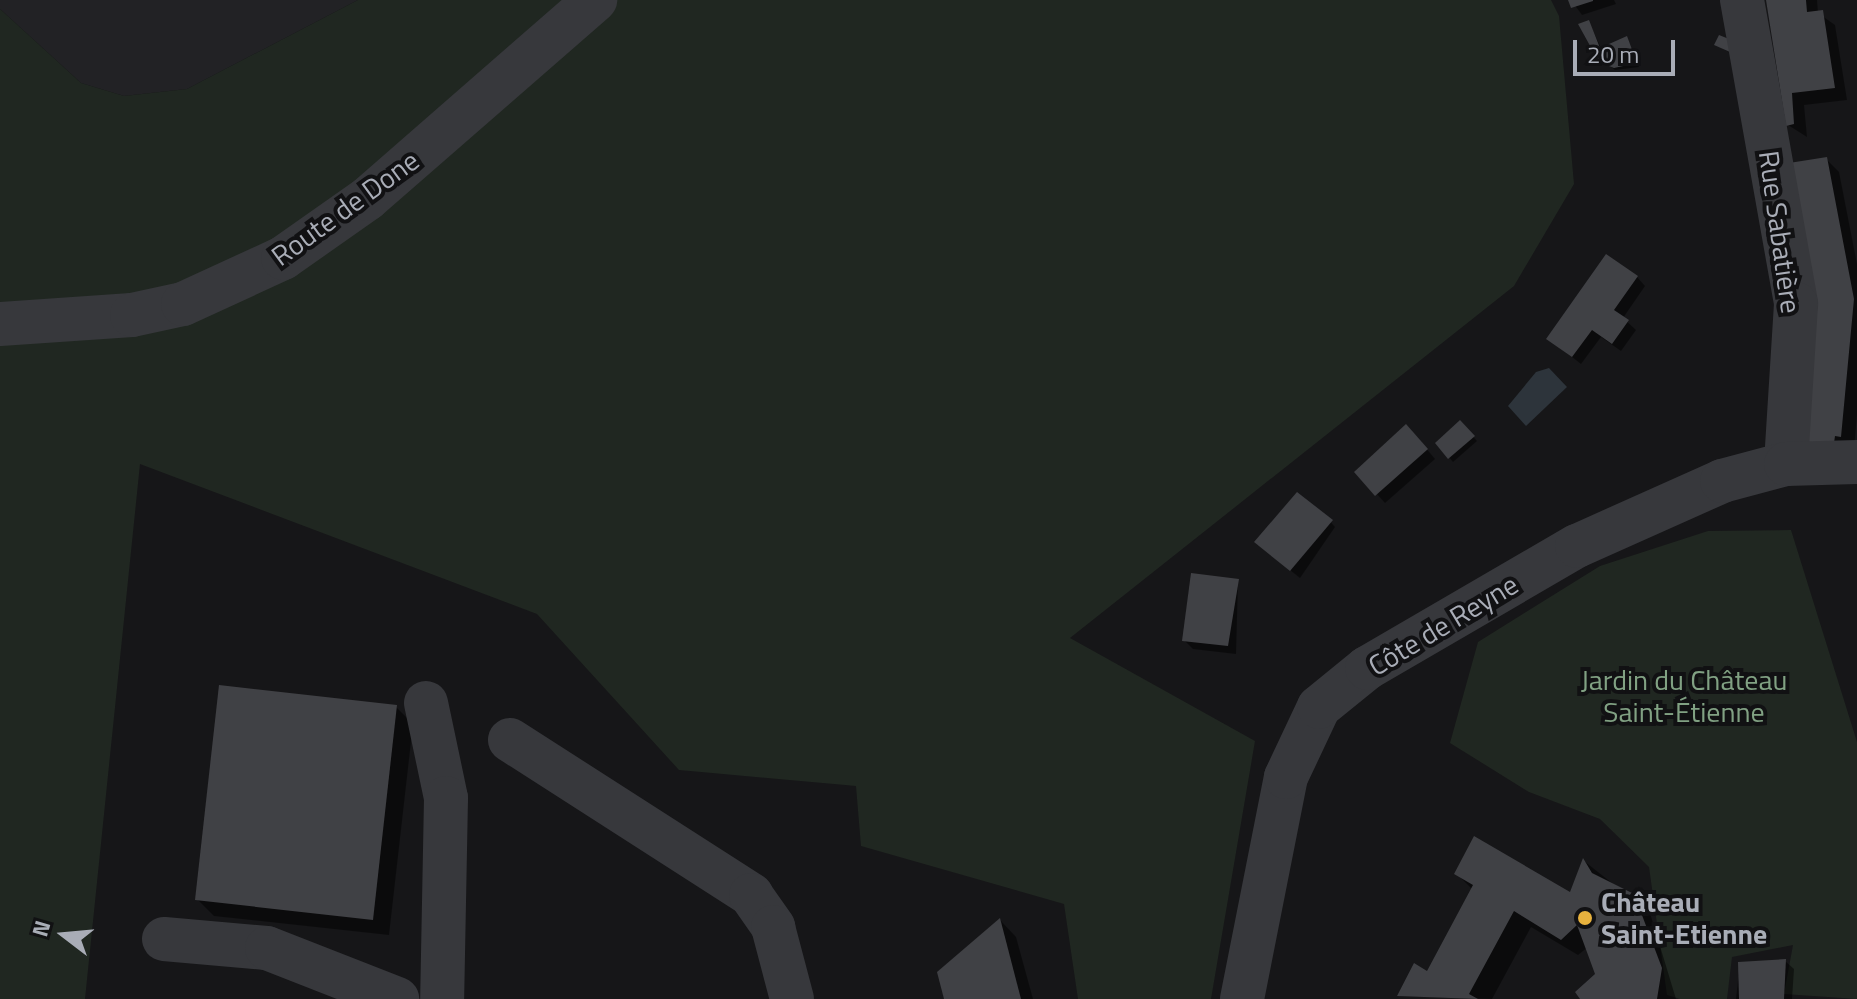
<!DOCTYPE html>
<meta charset="utf-8">
<style>
body{margin:0}
#map{position:relative;width:1857px;height:999px;overflow:hidden;background:#161618;font-family:"Titillium Web",sans-serif}
div>[style]{position:absolute}
.built>*{inset:0;background:#222225}
.green>*{inset:0;background:#202721}
.water>*{inset:0;background:#2d343b}
.shadow>*{inset:0;background:#0007}
.building>*{inset:0;background:#404145}
.minor>*{height:44px;margin:-22px;padding:0 22px;transform-origin:22px;border-radius:22px;background:#37383c}
.dots>*{width:22px;height:22px;translate:-50% -50%;box-sizing:border-box;border:4px solid #111113;border-radius:50%}
span{translate:-50% -50%;white-space:nowrap;text-align:center;line-height:1.15;-webkit-text-stroke:8px #111113;paint-order:stroke}
.street-label{font-size:28px;color:#a9adb7}
.park-label{font-size:28px;color:#81a183}
.poi-label{font-size:28px;color:#a9adb7;font-weight:700}
.left{translate:0 -50%;text-align:left}
.north{position:absolute;left:24px;top:895px;width:80px;height:80px;-webkit-text-stroke:6px #111113;paint-order:stroke;rotate:286deg;font-size:22px;font-weight:700;line-height:32px;text-align:center;color:#a9adb7}
.north::after{content:'';display:block;margin:auto;width:28px;height:36px;background:#a9adb7;clip-path:polygon(50% 0,100% 100%,50% 72%,0 100%)}
.scale{position:absolute;left:1573px;top:40px;width:102px;height:36px;box-sizing:border-box;border:4px solid #a9adb7;border-top:0;padding-left:10px;font-size:24px;line-height:28px;white-space:nowrap;color:#a9adb7;-webkit-text-stroke:6px #111113;paint-order:stroke}
</style>
<div id="map">
<div class="built">
<i style="clip-path:polygon(0 0,358px 0,187px 89px,124px 96px,81px 83px,0 9px)"></i>
</div>
<div class="green">
<i style="clip-path:polygon(358px 0,1551px 0,1559px 16px,1574px 184px,1514px 286px,1070px 638px,1255px 741px,1211px 999px,1078px 999px,1064px 904px,861px 846px,856px 786px,679px 770px,537px 614px,140px 464px,85px 999px,0 999px,0 9px,81px 83px,124px 96px,187px 89px)"></i>
<i style="clip-path:polygon(1791px 530px,1857px 742px,1857px 999px,1784px 994px,1793px 945px,1732px 957px,1727px 999px,1680px 999px,1667px 995px,1649px 867px,1600px 819px,1529px 792px,1450px 743px,1478px 642px,1600px 566px,1708px 531px)"></i>
</div>
<div class="water">
<i style="clip-path:polygon(1549px 368px,1567px 387px,1526px 426px,1508px 406px,1536px 372px)"></i>
</div>
<div class="shadow">
<i style="clip-path:polygon(1571px 0,1614px 0,1616px 4px,1582px 15px)"></i>
<i style="clip-path:polygon(1768px 0,1817px 0,1818px 13px,1835px 25px,1847px 100px,1804px 105px,1807px 137px,1788px 125px)"></i>
<i style="clip-path:polygon(1589px 22px,1602px 50px,1627px 39px,1639px 67px,1615px 70px,1599px 57px)"></i>
<i style="clip-path:polygon(1826px 159px,1839px 172px,1857px 264px,1857px 415px,1854px 449px,1817px 462px)"></i>
<i style="clip-path:polygon(1637px 277px,1645px 286px,1623px 318px,1636px 330px,1621px 351px,1601px 337px,1581px 364px,1549px 339px)"></i>
<i style="clip-path:polygon(1460px 423px,1477px 441px,1453px 462px,1438px 444px)"></i>
<i style="clip-path:polygon(1415px 435px,1435px 459px,1385px 503px,1357px 472px)"></i>
<i style="clip-path:polygon(1327px 518px,1335px 527px,1300px 578px,1265px 550px)"></i>
<i style="clip-path:polygon(1238px 581px,1236px 654px,1193px 649px,1184px 640px)"></i>
<i style="clip-path:polygon(396px 707px,413px 724px,389px 935px,214px 916px,197px 899px)"></i>
<i style="clip-path:polygon(1584px 861px,1650px 913px,1676px 999px,1583px 999px,1597px 974px,1588px 947px,1578px 955px,1531px 927px,1492px 999px,1399px 996px,1428px 973px,1473px 890px,1457px 874px,1571px 895px)"></i>
<i style="clip-path:polygon(1000px 920px,1016px 937px,1033px 999px,946px 999px)"></i>
<i style="clip-path:polygon(1785px 961px,1794px 969px,1792px 999px,1736px 999px,1740px 964px)"></i>
</div>
<div class="building">
<i style="clip-path:polygon(1568px 0,1593px 0,1593px 1px,1571px 8px)"></i>
<i style="clip-path:polygon(1766px 0,1806px 0,1807px 12px,1823px 10px,1835px 88px,1792px 93px,1794px 124px,1786px 126px)"></i>
<i style="clip-path:polygon(1589px 20px,1600px 48px,1627px 36px,1637px 63px,1614px 68px,1599px 62px,1578px 24px)"></i>
<i style="clip-path:polygon(1719px 35px,1734px 41px,1737px 55px,1714px 45px)"></i>
<i style="clip-path:polygon(1827px 157px,1854px 299px,1841px 437px,1835px 436px,1833px 450px,1802px 449px,1789px 163px)"></i>
<i style="clip-path:polygon(1606px 254px,1638px 276px,1614px 310px,1629px 320px,1612px 344px,1592px 330px,1572px 357px,1546px 339px)"></i>
<i style="clip-path:polygon(1460px 420px,1475px 436px,1448px 459px,1435px 443px)"></i>
<i style="clip-path:polygon(1406px 424px,1428px 449px,1375px 496px,1354px 472px)"></i>
<i style="clip-path:polygon(1297px 492px,1333px 520px,1290px 571px,1254px 542px)"></i>
<i style="clip-path:polygon(1191px 573px,1239px 579px,1228px 646px,1182px 641px)"></i>
<i style="clip-path:polygon(219px 685px,397px 705px,373px 920px,195px 900px)"></i>
<i style="clip-path:polygon(1474px 836px,1570px 892px,1583px 858px,1592px 873px,1634px 894px,1662px 968px,1657px 999px,1580px 999px,1575px 992px,1595px 974px,1577px 925px,1561px 940px,1514px 911px,1469px 994px,1478px 999px,1397px 996px,1414px 963px,1427px 971px,1473px 885px,1454px 874px)"></i>
<i style="clip-path:polygon(1000px 918px,1021px 999px,944px 999px,937px 972px)"></i>
<i style="clip-path:polygon(1786px 959px,1784px 999px,1739px 999px,1738px 962px)"></i>
</div>
<div class="minor">
<i style="left:1742px;top:0;width:309px;rotate:79.9deg"></i>
<i style="left:1796px;top:304px;width:160px;rotate:93.6deg"></i>
<i style="left:0;top:324px;width:132px;rotate:-3.9deg"></i>
<i style="left:132px;top:315px;width:52px;rotate:-12.2deg"></i>
<i style="left:183px;top:304px;width:110px;rotate:-24.7deg"></i>
<i style="left:283px;top:258px;width:103px;rotate:-35.1deg"></i>
<i style="left:367px;top:199px;width:303px;rotate:-41.1deg"></i>
<i style="left:426px;top:703px;width:97px;rotate:78.1deg"></i>
<i style="left:446px;top:798px;width:201px;rotate:91.1deg"></i>
<i style="left:510px;top:740px;width:287px;rotate:32.7deg"></i>
<i style="left:751px;top:895px;width:39px;rotate:55deg"></i>
<i style="left:773px;top:927px;width:74px;rotate:75.2deg"></i>
<i style="left:164px;top:939px;width:103px;rotate:5deg"></i>
<i style="left:267px;top:948px;width:140px;rotate:21.4deg"></i>
<i style="left:1242px;top:999px;width:226px;rotate:-78.8deg"></i>
<i style="left:1286px;top:777px;width:77px;rotate:-64.8deg"></i>
<i style="left:1319px;top:707px;width:62px;rotate:-39.1deg"></i>
<i style="left:1367px;top:668px;width:243px;rotate:-30.2deg"></i>
<i style="left:1577px;top:546px;width:159px;rotate:-24.1deg"></i>
<i style="left:1722px;top:481px;width:66px;rotate:-14.9deg"></i>
<i style="left:1786px;top:464px;width:71px;rotate:-1.6deg"></i>
</div>
<div class="dots">
<i style="left:1585px;top:918px;background:#e8b23e"></i>
</div>
<div class="street-label">
<span style="left:345px;top:208px;rotate:-36deg">Route de Done</span>
<span style="left:1780px;top:232px;rotate:82deg">Rue Sabatière</span>
<span style="left:1443px;top:625px;rotate:-31deg">Côte de Reyne</span>
</div>
<div class="park-label">
<span style="left:1684px;top:696px">Jardin du Château<br>Saint-Étienne</span>
</div>
<div class="poi-label">
<span class="left" style="left:1601px;top:918px">Château<br>Saint-Etienne</span>
</div>
<div class="north">N</div>
<div class="scale">20 m</div>
</div>
